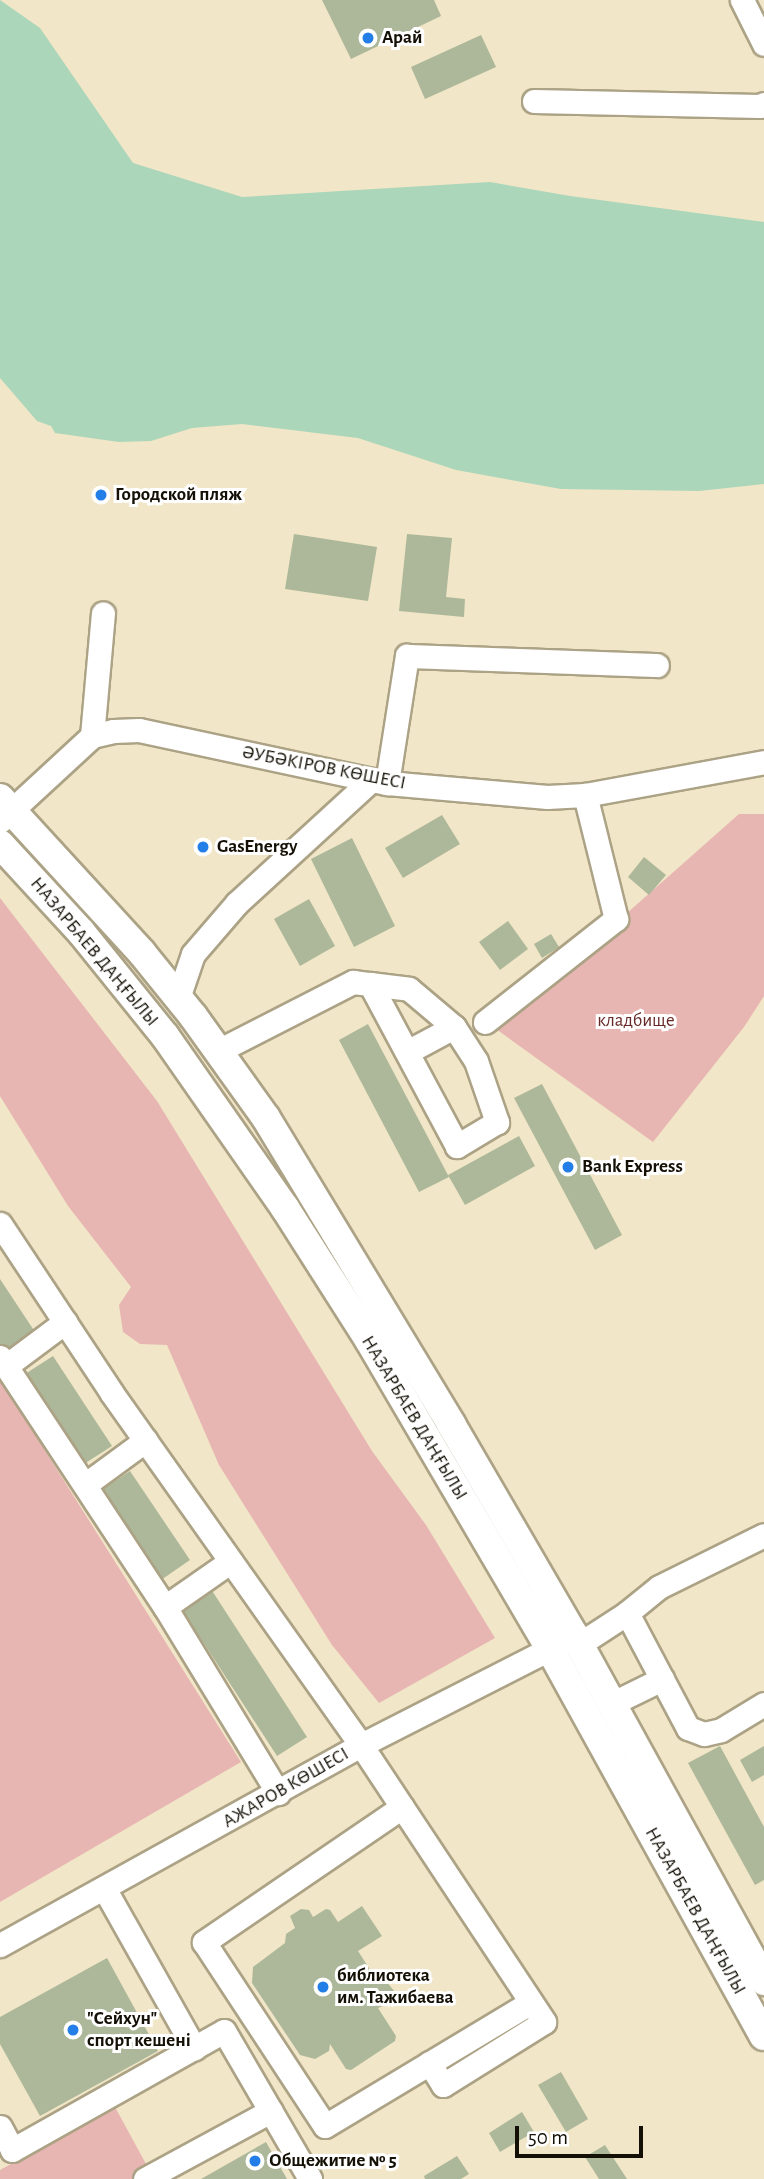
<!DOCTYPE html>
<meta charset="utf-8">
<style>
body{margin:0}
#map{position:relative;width:764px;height:2179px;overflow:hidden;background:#f1e6c7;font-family:"Alegreya Sans",sans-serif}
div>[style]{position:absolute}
.green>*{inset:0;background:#e8b6b2}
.water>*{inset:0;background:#abd6ba}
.building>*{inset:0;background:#adb89a}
.roads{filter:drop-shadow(2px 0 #aca285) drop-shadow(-2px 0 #aca285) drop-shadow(0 2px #aca285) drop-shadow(0 -2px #aca285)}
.minor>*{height:23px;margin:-11.5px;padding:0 11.5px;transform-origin:11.5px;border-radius:11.5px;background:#fff}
.major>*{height:28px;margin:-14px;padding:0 14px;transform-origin:14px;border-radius:14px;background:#fff}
.dots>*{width:19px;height:19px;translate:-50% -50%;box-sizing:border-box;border:4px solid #fff;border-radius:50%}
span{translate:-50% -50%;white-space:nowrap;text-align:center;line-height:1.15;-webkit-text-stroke:6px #fff;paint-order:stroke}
.poi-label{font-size:19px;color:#141006;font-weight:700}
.left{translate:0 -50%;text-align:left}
.street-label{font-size:19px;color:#141006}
.park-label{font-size:19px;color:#672a28}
.scale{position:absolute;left:515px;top:2126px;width:128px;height:32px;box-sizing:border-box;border:4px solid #141006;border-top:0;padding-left:9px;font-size:21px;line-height:24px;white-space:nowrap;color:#141006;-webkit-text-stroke:5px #fff;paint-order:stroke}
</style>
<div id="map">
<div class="green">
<i style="clip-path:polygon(739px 814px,764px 814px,764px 996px,744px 1027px,653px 1142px,496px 1029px)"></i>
<i style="clip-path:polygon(0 898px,157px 1101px,372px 1451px,426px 1525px,495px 1638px,379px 1703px,332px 1645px,219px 1465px,167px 1345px,140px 1344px,123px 1332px,119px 1305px,131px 1287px,68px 1206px,0 1096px)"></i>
<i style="clip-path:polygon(0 1379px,241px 1762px,0 1902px)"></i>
<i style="clip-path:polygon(115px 2107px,152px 2175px,144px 2179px,0 2179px,0 2170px)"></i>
</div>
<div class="water">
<i style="clip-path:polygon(0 0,40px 28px,133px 163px,242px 197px,490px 182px,570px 196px,764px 222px,764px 484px,699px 491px,561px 489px,456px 470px,358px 438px,242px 424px,192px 428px,151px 441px,119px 442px,55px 433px,51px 426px,37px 421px,0 378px)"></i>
</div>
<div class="building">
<i style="clip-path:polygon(322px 0,434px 0,441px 16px,351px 59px)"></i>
<i style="clip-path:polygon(481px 35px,496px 67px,425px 99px,411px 67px)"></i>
<i style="clip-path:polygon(294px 534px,377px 547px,368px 601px,285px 589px)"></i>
<i style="clip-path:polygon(407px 534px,452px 538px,446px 597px,465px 599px,464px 617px,399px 611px)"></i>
<i style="clip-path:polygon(442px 815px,460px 844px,403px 878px,385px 848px)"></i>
<i style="clip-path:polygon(352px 838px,395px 926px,354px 947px,311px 859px)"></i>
<i style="clip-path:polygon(644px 857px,666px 875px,649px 895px,628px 877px)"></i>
<i style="clip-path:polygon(309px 899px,335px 946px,300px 966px,274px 919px)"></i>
<i style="clip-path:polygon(508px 921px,528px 949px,500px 970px,479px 942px)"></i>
<i style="clip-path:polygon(551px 934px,559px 947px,542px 958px,534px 944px)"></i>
<i style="clip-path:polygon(368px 1024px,449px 1177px,419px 1192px,339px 1040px)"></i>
<i style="clip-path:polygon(542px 1084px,622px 1235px,595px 1250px,514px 1098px)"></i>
<i style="clip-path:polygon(519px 1136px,535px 1166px,465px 1205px,448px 1175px)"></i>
<i style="clip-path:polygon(0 1279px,35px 1332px,3px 1353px,0 1348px)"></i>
<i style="clip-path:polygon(53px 1356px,112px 1446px,84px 1464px,25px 1374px)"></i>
<i style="clip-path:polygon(130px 1471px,190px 1560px,161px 1580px,100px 1491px)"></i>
<i style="clip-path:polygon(209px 1586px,307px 1737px,277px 1756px,179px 1605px)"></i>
<i style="clip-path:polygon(720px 1746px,764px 1827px,764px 1880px,755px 1885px,688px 1763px)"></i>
<i style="clip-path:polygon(764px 1746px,764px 1775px,752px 1782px,740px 1760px)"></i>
<i style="clip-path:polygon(362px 1906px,382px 1936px,358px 1951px,378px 1982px,387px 1982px,394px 1991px,392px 2002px,378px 2008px,396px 2036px,395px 2041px,351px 2070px,346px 2069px,330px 2044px,329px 2051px,315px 2059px,300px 2055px,252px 1983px,253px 1967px,285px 1943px,286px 1934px,295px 1928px,290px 1916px,301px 1909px,309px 1910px,313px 1917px,326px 1909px,330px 1910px,338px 1922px)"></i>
<i style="clip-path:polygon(107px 1958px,158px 2051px,40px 2116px,0 2044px,0 2017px)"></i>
<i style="clip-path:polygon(561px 2072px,588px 2119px,566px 2132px,538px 2085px)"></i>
<i style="clip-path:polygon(522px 2112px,534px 2132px,500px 2152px,489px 2133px)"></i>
<i style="clip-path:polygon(266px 2142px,287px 2179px,201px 2179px)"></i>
<i style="clip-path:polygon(605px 2145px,627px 2179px,599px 2179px,585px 2157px)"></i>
<i style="clip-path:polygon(457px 2156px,469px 2174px,461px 2179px,425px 2179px,424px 2176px)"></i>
</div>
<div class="roads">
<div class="minor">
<i style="left:742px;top:0;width:49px;rotate:63.4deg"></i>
<i style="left:534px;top:101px;width:225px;rotate:1.3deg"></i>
<i style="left:759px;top:106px;width:5px;rotate:-22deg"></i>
<i style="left:92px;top:736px;width:123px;rotate:-84.9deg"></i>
<i style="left:387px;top:783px;width:129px;rotate:-81.1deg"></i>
<i style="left:407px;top:656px;width:250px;rotate:2.1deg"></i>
<i style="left:0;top:821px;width:125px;rotate:-42.7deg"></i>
<i style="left:92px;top:736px;width:22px;rotate:-13deg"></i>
<i style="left:113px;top:731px;width:26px;rotate:-2deg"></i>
<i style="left:139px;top:730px;width:254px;rotate:12.1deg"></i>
<i style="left:387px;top:783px;width:161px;rotate:5deg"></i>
<i style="left:547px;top:797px;width:38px;rotate:-3deg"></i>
<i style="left:585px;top:795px;width:182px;rotate:-10.4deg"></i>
<i style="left:178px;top:998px;width:46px;rotate:-71.2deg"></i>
<i style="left:193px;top:954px;width:67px;rotate:-49.2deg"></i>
<i style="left:237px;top:903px;width:182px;rotate:-42.5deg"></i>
<i style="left:485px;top:1022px;width:167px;rotate:-38.2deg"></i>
<i style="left:616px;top:919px;width:128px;rotate:-104deg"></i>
<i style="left:218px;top:1051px;width:152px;rotate:-27.1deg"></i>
<i style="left:353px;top:982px;width:17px;rotate:7deg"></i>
<i style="left:370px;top:984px;width:39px;rotate:7deg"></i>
<i style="left:409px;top:989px;width:59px;rotate:40.2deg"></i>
<i style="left:454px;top:1027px;width:40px;rotate:57.1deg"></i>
<i style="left:476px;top:1061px;width:65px;rotate:71deg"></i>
<i style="left:497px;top:1122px;width:47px;rotate:149deg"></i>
<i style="left:457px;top:1146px;width:184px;rotate:-118.2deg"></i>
<i style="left:409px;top:1051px;width:51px;rotate:-28.1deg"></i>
<i style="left:0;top:1224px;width:201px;rotate:56.5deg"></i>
<i style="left:111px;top:1392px;width:433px;rotate:54.7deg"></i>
<i style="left:361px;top:1745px;width:332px;rotate:56.5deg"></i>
<i style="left:544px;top:2022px;width:119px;rotate:148deg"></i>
<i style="left:443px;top:2085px;width:26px;rotate:-122deg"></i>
<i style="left:0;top:1357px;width:300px;rotate:56.6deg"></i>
<i style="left:165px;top:1607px;width:218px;rotate:58.7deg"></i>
<i style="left:6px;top:1366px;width:74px;rotate:-36.7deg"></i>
<i style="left:86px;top:1484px;width:74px;rotate:-36.3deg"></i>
<i style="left:165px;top:1607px;width:80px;rotate:-34.9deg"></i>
<i style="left:627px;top:1613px;width:130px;rotate:62.1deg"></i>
<i style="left:688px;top:1728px;width:17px;rotate:21deg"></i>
<i style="left:704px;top:1734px;width:17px;rotate:-13deg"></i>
<i style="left:721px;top:1730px;width:50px;rotate:-31.2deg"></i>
<i style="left:578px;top:1645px;width:59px;rotate:-33.1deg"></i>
<i style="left:627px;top:1613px;width:41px;rotate:-39.1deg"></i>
<i style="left:659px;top:1587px;width:117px;rotate:-26.3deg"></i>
<i style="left:611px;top:1704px;width:57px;rotate:-26.1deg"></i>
<i style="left:402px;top:1807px;width:240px;rotate:145.7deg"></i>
<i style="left:204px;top:1942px;width:220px;rotate:56.7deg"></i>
<i style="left:325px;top:2126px;width:240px;rotate:-31deg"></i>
<i style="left:104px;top:1888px;width:184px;rotate:60.6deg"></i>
<i style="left:0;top:1945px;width:413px;rotate:-29deg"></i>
<i style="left:361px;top:1745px;width:229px;rotate:-27deg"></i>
<i style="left:0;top:2127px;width:26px;rotate:62deg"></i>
<i style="left:12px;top:2150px;width:243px;rotate:-29.3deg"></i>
<i style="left:224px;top:2031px;width:171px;rotate:59.8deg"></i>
<i style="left:145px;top:2179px;width:143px;rotate:-28.4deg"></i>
</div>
<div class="major">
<i style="left:0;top:798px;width:210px;rotate:47.5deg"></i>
<i style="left:142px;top:953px;width:81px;rotate:51deg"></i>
<i style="left:193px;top:1016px;width:125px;rotate:54.4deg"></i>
<i style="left:266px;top:1118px;width:358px;rotate:58.8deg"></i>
<i style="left:451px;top:1424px;width:244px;rotate:59.8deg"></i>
<i style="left:574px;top:1635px;width:395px;rotate:61.2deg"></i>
<i style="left:0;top:844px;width:120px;rotate:47.4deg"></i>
<i style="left:81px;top:932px;width:134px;rotate:51.1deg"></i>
<i style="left:165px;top:1036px;width:210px;rotate:55.1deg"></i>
<i style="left:285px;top:1208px;width:156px;rotate:57.5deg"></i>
<i style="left:369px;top:1340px;width:358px;rotate:59.6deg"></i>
<i style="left:550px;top:1649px;width:442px;rotate:61.1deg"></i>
</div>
</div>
<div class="dots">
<i style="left:368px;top:38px;background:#247ee8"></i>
<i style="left:101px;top:495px;background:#247ee8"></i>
<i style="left:203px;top:847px;background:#247ee8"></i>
<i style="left:568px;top:1167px;background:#247ee8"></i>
<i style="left:323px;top:1987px;background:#247ee8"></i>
<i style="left:73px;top:2030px;background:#247ee8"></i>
<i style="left:255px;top:2161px;background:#247ee8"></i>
</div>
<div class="poi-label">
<span class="left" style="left:382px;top:38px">Арай</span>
<span class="left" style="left:115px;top:495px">Городской пляж</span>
<span class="left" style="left:217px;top:847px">GasEnergy</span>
<span class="left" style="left:582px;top:1167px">Bank Express</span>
<span class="left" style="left:337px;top:1987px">библиотека<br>им. Тажибаева</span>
<span class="left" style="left:87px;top:2030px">"Сейхун"<br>спорт кешені</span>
<span class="left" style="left:269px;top:2161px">Общежитие № 5</span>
</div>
<div class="street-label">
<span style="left:324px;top:768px;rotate:11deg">ӘУБӘКІРОВ КӨШЕСІ</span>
<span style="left:94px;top:952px;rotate:50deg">НАЗАРБАЕВ ДАҢҒЫЛЫ</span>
<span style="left:414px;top:1418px;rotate:59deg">НАЗАРБАЕВ ДАҢҒЫЛЫ</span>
<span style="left:286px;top:1788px;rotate:-30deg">АЖАРОВ КӨШЕСІ</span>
<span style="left:695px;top:1911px;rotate:61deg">НАЗАРБАЕВ ДАҢҒЫЛЫ</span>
</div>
<div class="park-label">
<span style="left:636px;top:1021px">кладбище</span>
</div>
<div class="scale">50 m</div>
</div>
